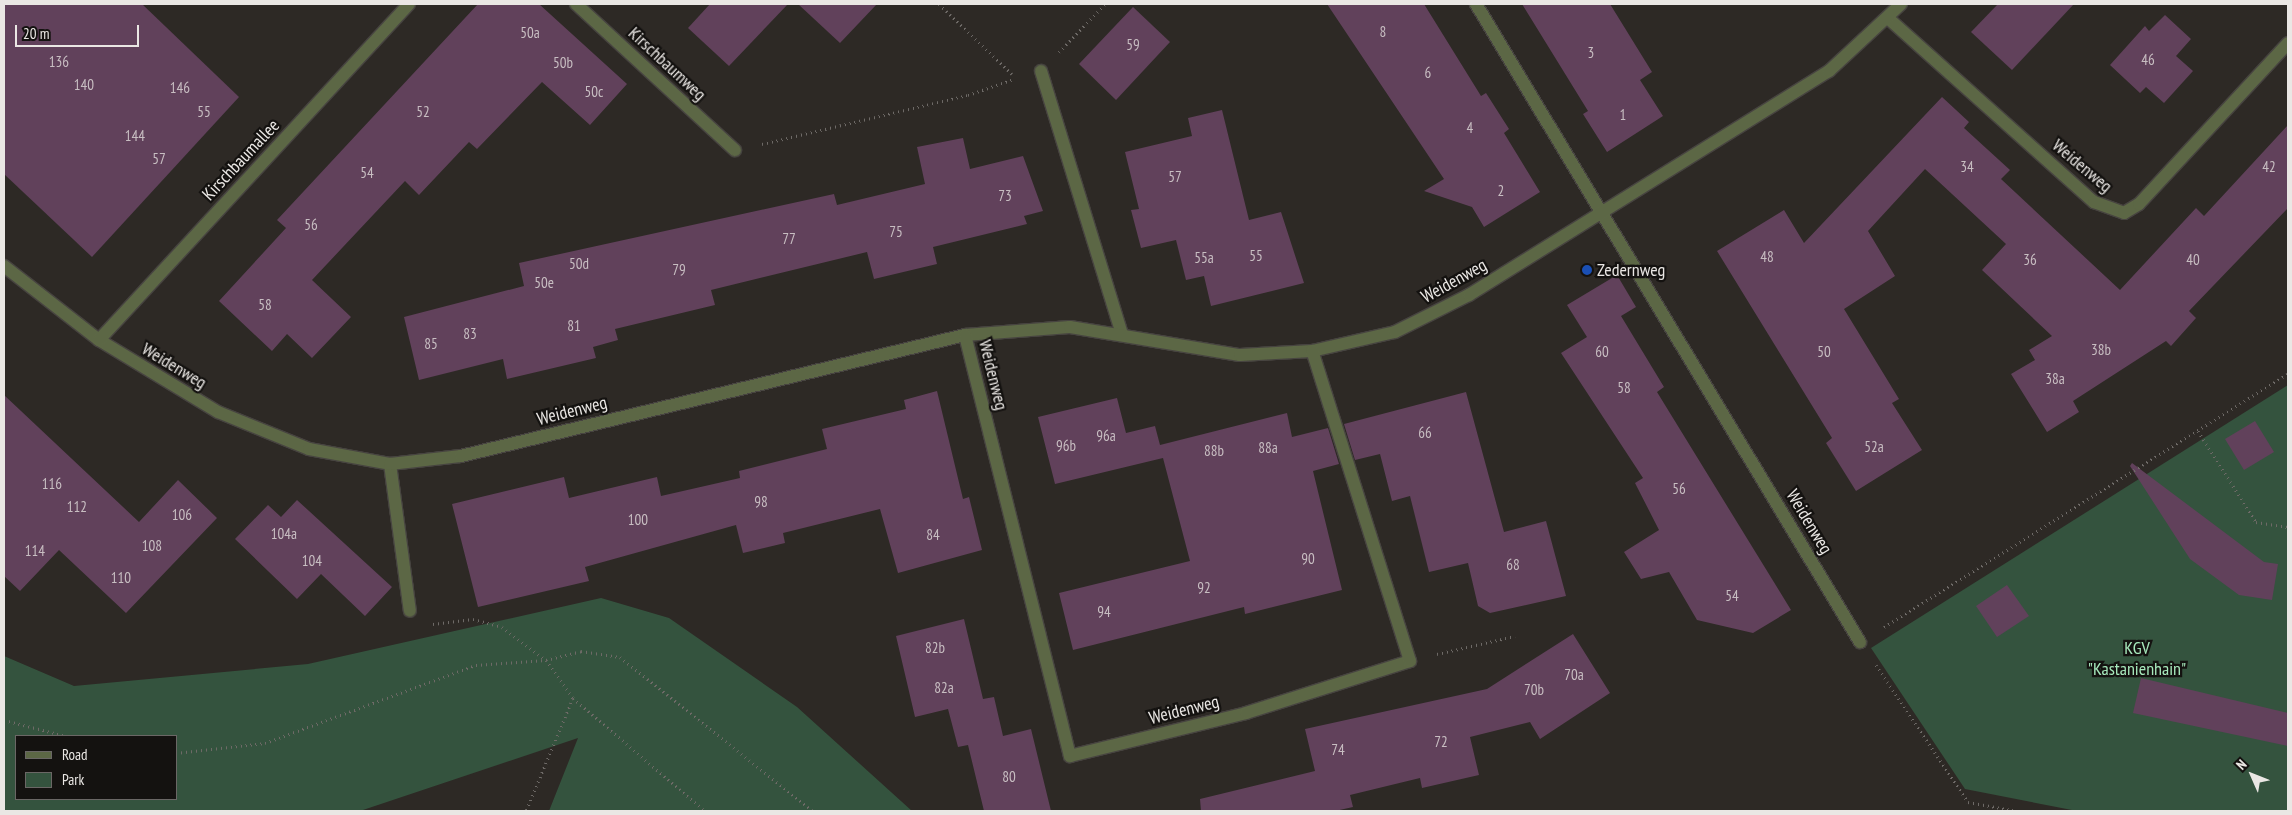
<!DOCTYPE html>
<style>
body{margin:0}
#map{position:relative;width:2292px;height:815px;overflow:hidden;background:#2d2925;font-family:"PT Sans Narrow",sans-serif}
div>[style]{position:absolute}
.green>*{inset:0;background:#34533e}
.building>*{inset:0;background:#61415b}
.path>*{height:3px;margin-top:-1.5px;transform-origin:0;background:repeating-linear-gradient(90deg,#6e6a67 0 1px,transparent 0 5px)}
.roads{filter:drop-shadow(1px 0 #474440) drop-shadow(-1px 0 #474440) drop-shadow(0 1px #474440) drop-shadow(0 -1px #474440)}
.service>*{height:12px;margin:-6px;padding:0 6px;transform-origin:6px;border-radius:6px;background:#5c6745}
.minor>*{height:12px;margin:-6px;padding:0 6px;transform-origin:6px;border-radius:6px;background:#5c6745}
.dots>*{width:14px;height:14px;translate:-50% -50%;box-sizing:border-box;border:2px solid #141210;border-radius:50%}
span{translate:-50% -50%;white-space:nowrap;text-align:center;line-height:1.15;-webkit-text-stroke:4.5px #141210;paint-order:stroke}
.number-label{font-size:15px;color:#c8bec2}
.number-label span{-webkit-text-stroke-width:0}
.street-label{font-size:18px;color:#eae7e4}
.poi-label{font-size:18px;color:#eae7e4}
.left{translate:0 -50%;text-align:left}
.park-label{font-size:18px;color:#a7e9bc}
.frame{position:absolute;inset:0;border:5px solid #eae7e4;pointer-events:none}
.legend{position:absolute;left:15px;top:735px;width:162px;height:65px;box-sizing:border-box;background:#141210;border:1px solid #6a6765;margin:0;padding:6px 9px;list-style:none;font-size:15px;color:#eae7e4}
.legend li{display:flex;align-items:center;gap:10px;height:25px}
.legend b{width:25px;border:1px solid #6a6765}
.north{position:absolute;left:2227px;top:750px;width:50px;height:50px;-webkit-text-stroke:4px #141210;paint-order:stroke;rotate:314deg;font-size:14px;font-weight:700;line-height:20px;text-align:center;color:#eae7e4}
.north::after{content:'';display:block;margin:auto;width:18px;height:22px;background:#eae7e4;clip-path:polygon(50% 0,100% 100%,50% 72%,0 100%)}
.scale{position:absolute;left:15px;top:25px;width:124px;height:22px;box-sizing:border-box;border:2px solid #eae7e4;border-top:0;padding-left:6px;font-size:15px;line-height:18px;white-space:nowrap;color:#eae7e4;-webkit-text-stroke:4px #141210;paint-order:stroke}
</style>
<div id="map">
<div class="green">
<i style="clip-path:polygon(2288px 385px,2288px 811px,2077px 811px,1965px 789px,1871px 648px)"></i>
<i style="clip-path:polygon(evenodd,601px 598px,669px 618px,797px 707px,912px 811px,549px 811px,578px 738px,360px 811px,4px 811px,4px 656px,74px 686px,308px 664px,601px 598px,16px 736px,176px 736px,176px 799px,16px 799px,16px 736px)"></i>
</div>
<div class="building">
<i style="clip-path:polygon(4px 4px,142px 4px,239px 97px,92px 257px,4px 174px)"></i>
<i style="clip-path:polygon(478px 4px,539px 4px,627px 84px,590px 125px,542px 82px,477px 149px,469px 142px,419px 195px,405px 181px,312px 280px,351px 317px,312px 358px,287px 334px,272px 351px,219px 301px,286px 228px,277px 220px)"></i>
<i style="clip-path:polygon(710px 4px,788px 4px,729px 66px,688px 28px)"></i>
<i style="clip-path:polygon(798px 4px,877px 4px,840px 43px)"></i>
<i style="clip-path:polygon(1327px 4px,1424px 4px,1481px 96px,1486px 93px,1509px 129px,1504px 133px,1540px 192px,1484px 227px,1472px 207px,1424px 191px,1444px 179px)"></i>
<i style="clip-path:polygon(1522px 4px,1610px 4px,1652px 72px,1640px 80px,1663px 116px,1607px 152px,1583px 114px,1588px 111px)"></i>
<i style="clip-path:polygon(1998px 4px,2074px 4px,2012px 70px,1971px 32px)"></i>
<i style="clip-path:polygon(1133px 7px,1170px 42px,1116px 100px,1079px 64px)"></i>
<i style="clip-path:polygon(2165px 15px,2191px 39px,2176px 56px,2193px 71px,2164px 103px,2146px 87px,2140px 93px,2110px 65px,2145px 26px,2149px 31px)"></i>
<i style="clip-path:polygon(1942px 97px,1969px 122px,1964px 128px,2010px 170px,2001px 179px,2120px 290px,2196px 208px,2204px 216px,2288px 125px,2288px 208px,2189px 311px,2196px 318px,2171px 346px,2166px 341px,2073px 401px,2079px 412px,2047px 432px,2011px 374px,2035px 360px,2029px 350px,2052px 336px,1982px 270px,2006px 244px,1925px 169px,1868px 231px,1895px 276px,1844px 309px,1899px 399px,1892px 403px,1922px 450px,1856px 491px,1826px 443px,1832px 438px,1717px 251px,1784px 210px,1804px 243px)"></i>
<i style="clip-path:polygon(1222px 110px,1249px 220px,1281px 212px,1304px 283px,1211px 306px,1204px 276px,1186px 280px,1176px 240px,1141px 248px,1131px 210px,1139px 209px,1125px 152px,1192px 136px,1188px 118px)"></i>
<i style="clip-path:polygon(963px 138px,970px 169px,1023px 156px,1043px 211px,1024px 216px,1027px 224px,933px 247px,937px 264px,874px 279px,867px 252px,711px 290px,715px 305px,615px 329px,618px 340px,593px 347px,596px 358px,507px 379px,503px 359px,419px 380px,404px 317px,524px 286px,519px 263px,834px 194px,837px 205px,925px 184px,917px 147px)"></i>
<i style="clip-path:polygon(1617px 275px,1636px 307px,1621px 316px,1664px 387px,1657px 392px,1791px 610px,1753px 633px,1697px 620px,1669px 572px,1641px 579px,1624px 552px,1659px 530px,1635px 483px,1643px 478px,1561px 353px,1587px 337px,1567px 305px)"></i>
<i style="clip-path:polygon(937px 391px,963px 499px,969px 497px,982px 550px,898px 573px,880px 509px,783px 533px,785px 543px,743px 553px,736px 525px,585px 567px,589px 581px,478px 607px,452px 504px,564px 477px,569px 498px,657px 477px,661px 496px,740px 478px,739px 471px,827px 449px,822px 429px,906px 409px,904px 400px)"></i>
<i style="clip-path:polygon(1466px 392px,1504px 532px,1546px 521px,1566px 596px,1490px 613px,1478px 606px,1468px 563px,1429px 572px,1410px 496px,1392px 501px,1380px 454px,1355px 460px,1344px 424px)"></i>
<i style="clip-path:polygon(4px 395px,139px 522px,178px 480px,217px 518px,126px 613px,59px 550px,20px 591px,4px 576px)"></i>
<i style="clip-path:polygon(1117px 398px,1126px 433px,1155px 426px,1160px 445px,1287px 413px,1292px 437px,1328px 428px,1339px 464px,1313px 471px,1342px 590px,1245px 614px,1244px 607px,1073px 650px,1059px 593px,1190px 561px,1163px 458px,1055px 484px,1038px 417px)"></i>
<i style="clip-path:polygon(2255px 421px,2274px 452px,2244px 470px,2225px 439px)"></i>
<i style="clip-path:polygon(2132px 463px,2264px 562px,2278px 564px,2272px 600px,2239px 595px,2190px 559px,2130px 466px)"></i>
<i style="clip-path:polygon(297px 500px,392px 587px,365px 616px,321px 574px,297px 599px,235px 539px,268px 505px,281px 517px)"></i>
<i style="clip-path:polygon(2007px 585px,2029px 616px,1997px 637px,1976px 606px)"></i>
<i style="clip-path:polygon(964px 619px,983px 699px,994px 697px,1003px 736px,1031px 729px,1051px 811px,984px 811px,968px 745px,958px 747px,948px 709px,915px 717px,896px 636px)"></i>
<i style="clip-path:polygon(1573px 634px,1610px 693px,1540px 739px,1530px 722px,1470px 737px,1479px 775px,1422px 788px,1420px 778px,1350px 795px,1353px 807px,1335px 811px,1201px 811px,1200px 799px,1315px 771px,1305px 729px,1487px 689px)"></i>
<i style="clip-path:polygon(2141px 678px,2288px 713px,2288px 746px,2133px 713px)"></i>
</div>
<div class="path">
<i style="left:939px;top:4px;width:101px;rotate:43.8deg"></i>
<i style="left:1059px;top:52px;width:66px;rotate:-46.2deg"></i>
<i style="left:762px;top:144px;width:212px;rotate:-13.4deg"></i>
<i style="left:968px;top:95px;width:49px;rotate:-19.2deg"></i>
<i style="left:2198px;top:431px;width:108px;rotate:57.5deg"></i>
<i style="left:2256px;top:522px;width:32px;rotate:9deg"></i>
<i style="left:433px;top:624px;width:40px;rotate:-7.1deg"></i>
<i style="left:473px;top:619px;width:30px;rotate:15deg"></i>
<i style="left:502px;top:627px;width:55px;rotate:36.9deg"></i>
<i style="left:546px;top:660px;width:47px;rotate:54.6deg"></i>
<i style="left:573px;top:698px;width:122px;rotate:112.6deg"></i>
<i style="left:1884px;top:627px;width:477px;rotate:-32.1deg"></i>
<i style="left:1437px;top:654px;width:80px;rotate:-13deg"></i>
<i style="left:1876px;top:665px;width:165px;rotate:56.1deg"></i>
<i style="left:1968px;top:802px;width:50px;rotate:10.4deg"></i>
<i style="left:573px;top:698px;width:174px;rotate:40.6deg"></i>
<i style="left:4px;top:720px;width:64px;rotate:14.5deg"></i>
<i style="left:176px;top:753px;width:90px;rotate:-6.4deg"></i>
<i style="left:265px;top:743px;width:225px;rotate:-20.3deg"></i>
<i style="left:476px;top:665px;width:70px;rotate:-4.1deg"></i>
<i style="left:546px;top:660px;width:36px;rotate:-14deg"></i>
<i style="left:581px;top:651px;width:39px;rotate:9deg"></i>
<i style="left:620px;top:657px;width:247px;rotate:38.6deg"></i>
</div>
<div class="roads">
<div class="service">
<i style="left:390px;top:464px;width:148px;rotate:82.3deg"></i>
</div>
<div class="minor">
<i style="left:576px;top:4px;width:216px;rotate:42.6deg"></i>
<i style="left:1476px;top:4px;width:745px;rotate:58.96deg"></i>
<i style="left:1889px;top:19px;width:275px;rotate:41.8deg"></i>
<i style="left:2094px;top:202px;width:32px;rotate:20deg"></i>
<i style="left:2124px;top:213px;width:17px;rotate:-31deg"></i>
<i style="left:2139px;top:204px;width:219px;rotate:-47.2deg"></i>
<i style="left:1041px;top:71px;width:276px;rotate:72.9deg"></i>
<i style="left:4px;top:266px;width:120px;rotate:37.9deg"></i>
<i style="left:99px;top:340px;width:139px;rotate:31.2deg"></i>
<i style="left:218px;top:412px;width:98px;rotate:22.1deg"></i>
<i style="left:309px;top:449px;width:82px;rotate:10.5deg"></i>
<i style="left:390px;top:464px;width:71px;rotate:-6.4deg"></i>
<i style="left:461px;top:456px;width:518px;rotate:-13.5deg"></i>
<i style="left:965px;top:335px;width:105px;rotate:-4.4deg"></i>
<i style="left:1070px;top:327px;width:172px;rotate:9.4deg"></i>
<i style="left:1240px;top:355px;width:72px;rotate:-3.2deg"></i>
<i style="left:1312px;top:351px;width:85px;rotate:-12.9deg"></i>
<i style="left:1395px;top:332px;width:83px;rotate:-26.6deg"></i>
<i style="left:1469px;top:295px;width:424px;rotate:-31.9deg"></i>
<i style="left:1829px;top:71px;width:98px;rotate:-42.9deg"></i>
<i style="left:965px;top:335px;width:434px;rotate:76deg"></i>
<i style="left:1070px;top:756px;width:181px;rotate:-13.7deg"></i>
<i style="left:1246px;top:713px;width:172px;rotate:-17.6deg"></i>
<i style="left:1410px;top:661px;width:325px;rotate:-107.5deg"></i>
<i style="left:99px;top:340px;width:457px;rotate:-47.3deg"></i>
</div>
</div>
<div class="dots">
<i style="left:1587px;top:270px;background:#1a4fb4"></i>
</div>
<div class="number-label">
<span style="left:1383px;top:32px">8</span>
<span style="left:530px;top:33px">50a</span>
<span style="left:1133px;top:45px">59</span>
<span style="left:1591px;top:53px">3</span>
<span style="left:2148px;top:60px">46</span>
<span style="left:59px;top:62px">136</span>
<span style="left:563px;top:63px">50b</span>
<span style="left:1428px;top:73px">6</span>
<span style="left:84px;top:85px">140</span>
<span style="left:180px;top:88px">146</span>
<span style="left:594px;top:92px">50c</span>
<span style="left:204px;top:112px">55</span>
<span style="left:423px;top:112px">52</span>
<span style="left:1623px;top:115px">1</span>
<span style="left:1470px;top:128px">4</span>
<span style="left:135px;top:136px">144</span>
<span style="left:159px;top:159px">57</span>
<span style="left:1967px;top:167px">34</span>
<span style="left:2269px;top:167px">42</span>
<span style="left:367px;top:173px">54</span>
<span style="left:1175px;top:177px">57</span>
<span style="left:1501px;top:191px">2</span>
<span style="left:1005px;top:196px">73</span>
<span style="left:311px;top:225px">56</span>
<span style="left:896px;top:232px">75</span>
<span style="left:789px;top:239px">77</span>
<span style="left:1256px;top:256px">55</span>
<span style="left:1767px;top:257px">48</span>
<span style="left:1204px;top:258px">55a</span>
<span style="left:2030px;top:260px">36</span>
<span style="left:2193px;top:260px">40</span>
<span style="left:579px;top:264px">50d</span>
<span style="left:679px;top:270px">79</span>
<span style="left:544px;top:283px">50e</span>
<span style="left:265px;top:305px">58</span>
<span style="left:574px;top:326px">81</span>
<span style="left:470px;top:334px">83</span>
<span style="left:431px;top:344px">85</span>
<span style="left:2101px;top:350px">38b</span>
<span style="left:1602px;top:352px">60</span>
<span style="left:1824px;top:352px">50</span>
<span style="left:2055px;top:379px">38a</span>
<span style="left:1624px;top:388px">58</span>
<span style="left:1425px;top:433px">66</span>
<span style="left:1106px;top:436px">96a</span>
<span style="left:1066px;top:446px">96b</span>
<span style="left:1874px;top:447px">52a</span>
<span style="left:1268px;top:448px">88a</span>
<span style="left:1214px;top:451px">88b</span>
<span style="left:52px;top:484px">116</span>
<span style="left:1679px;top:489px">56</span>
<span style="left:761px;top:502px">98</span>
<span style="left:77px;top:507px">112</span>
<span style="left:182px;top:515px">106</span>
<span style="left:638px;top:520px">100</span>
<span style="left:284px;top:534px">104a</span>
<span style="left:933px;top:535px">84</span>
<span style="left:152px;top:546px">108</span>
<span style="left:35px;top:551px">114</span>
<span style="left:1308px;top:559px">90</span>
<span style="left:312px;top:561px">104</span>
<span style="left:1513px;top:565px">68</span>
<span style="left:121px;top:578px">110</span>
<span style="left:1204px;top:588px">92</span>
<span style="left:1732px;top:596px">54</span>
<span style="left:1104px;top:612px">94</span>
<span style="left:935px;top:648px">82b</span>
<span style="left:1574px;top:675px">70a</span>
<span style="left:944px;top:688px">82a</span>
<span style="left:1534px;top:690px">70b</span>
<span style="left:1441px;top:742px">72</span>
<span style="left:1338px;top:750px">74</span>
<span style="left:1009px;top:777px">80</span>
</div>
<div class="street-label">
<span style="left:667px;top:64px;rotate:43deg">Kirschbaumweg</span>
<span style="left:241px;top:160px;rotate:-47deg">Kirschbaumallee</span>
<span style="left:2082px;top:166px;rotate:40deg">Weidenweg</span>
<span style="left:1454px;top:281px;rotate:-29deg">Weidenweg</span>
<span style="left:174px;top:366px;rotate:31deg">Weidenweg</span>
<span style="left:993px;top:375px;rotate:76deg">Weidenweg</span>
<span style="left:572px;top:411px;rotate:-14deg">Weidenweg</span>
<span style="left:1809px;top:522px;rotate:59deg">Weidenweg</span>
<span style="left:1184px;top:710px;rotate:-14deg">Weidenweg</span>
</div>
<div class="poi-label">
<span class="left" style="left:1597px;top:270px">Zedernweg</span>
</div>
<div class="park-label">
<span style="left:2137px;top:659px">KGV<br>"Kastanienhain"</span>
</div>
<div class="frame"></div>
<ul class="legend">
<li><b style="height:6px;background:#5c6745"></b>Road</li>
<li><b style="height:14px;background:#34533e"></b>Park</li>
</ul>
<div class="north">N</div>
<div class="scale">20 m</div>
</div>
